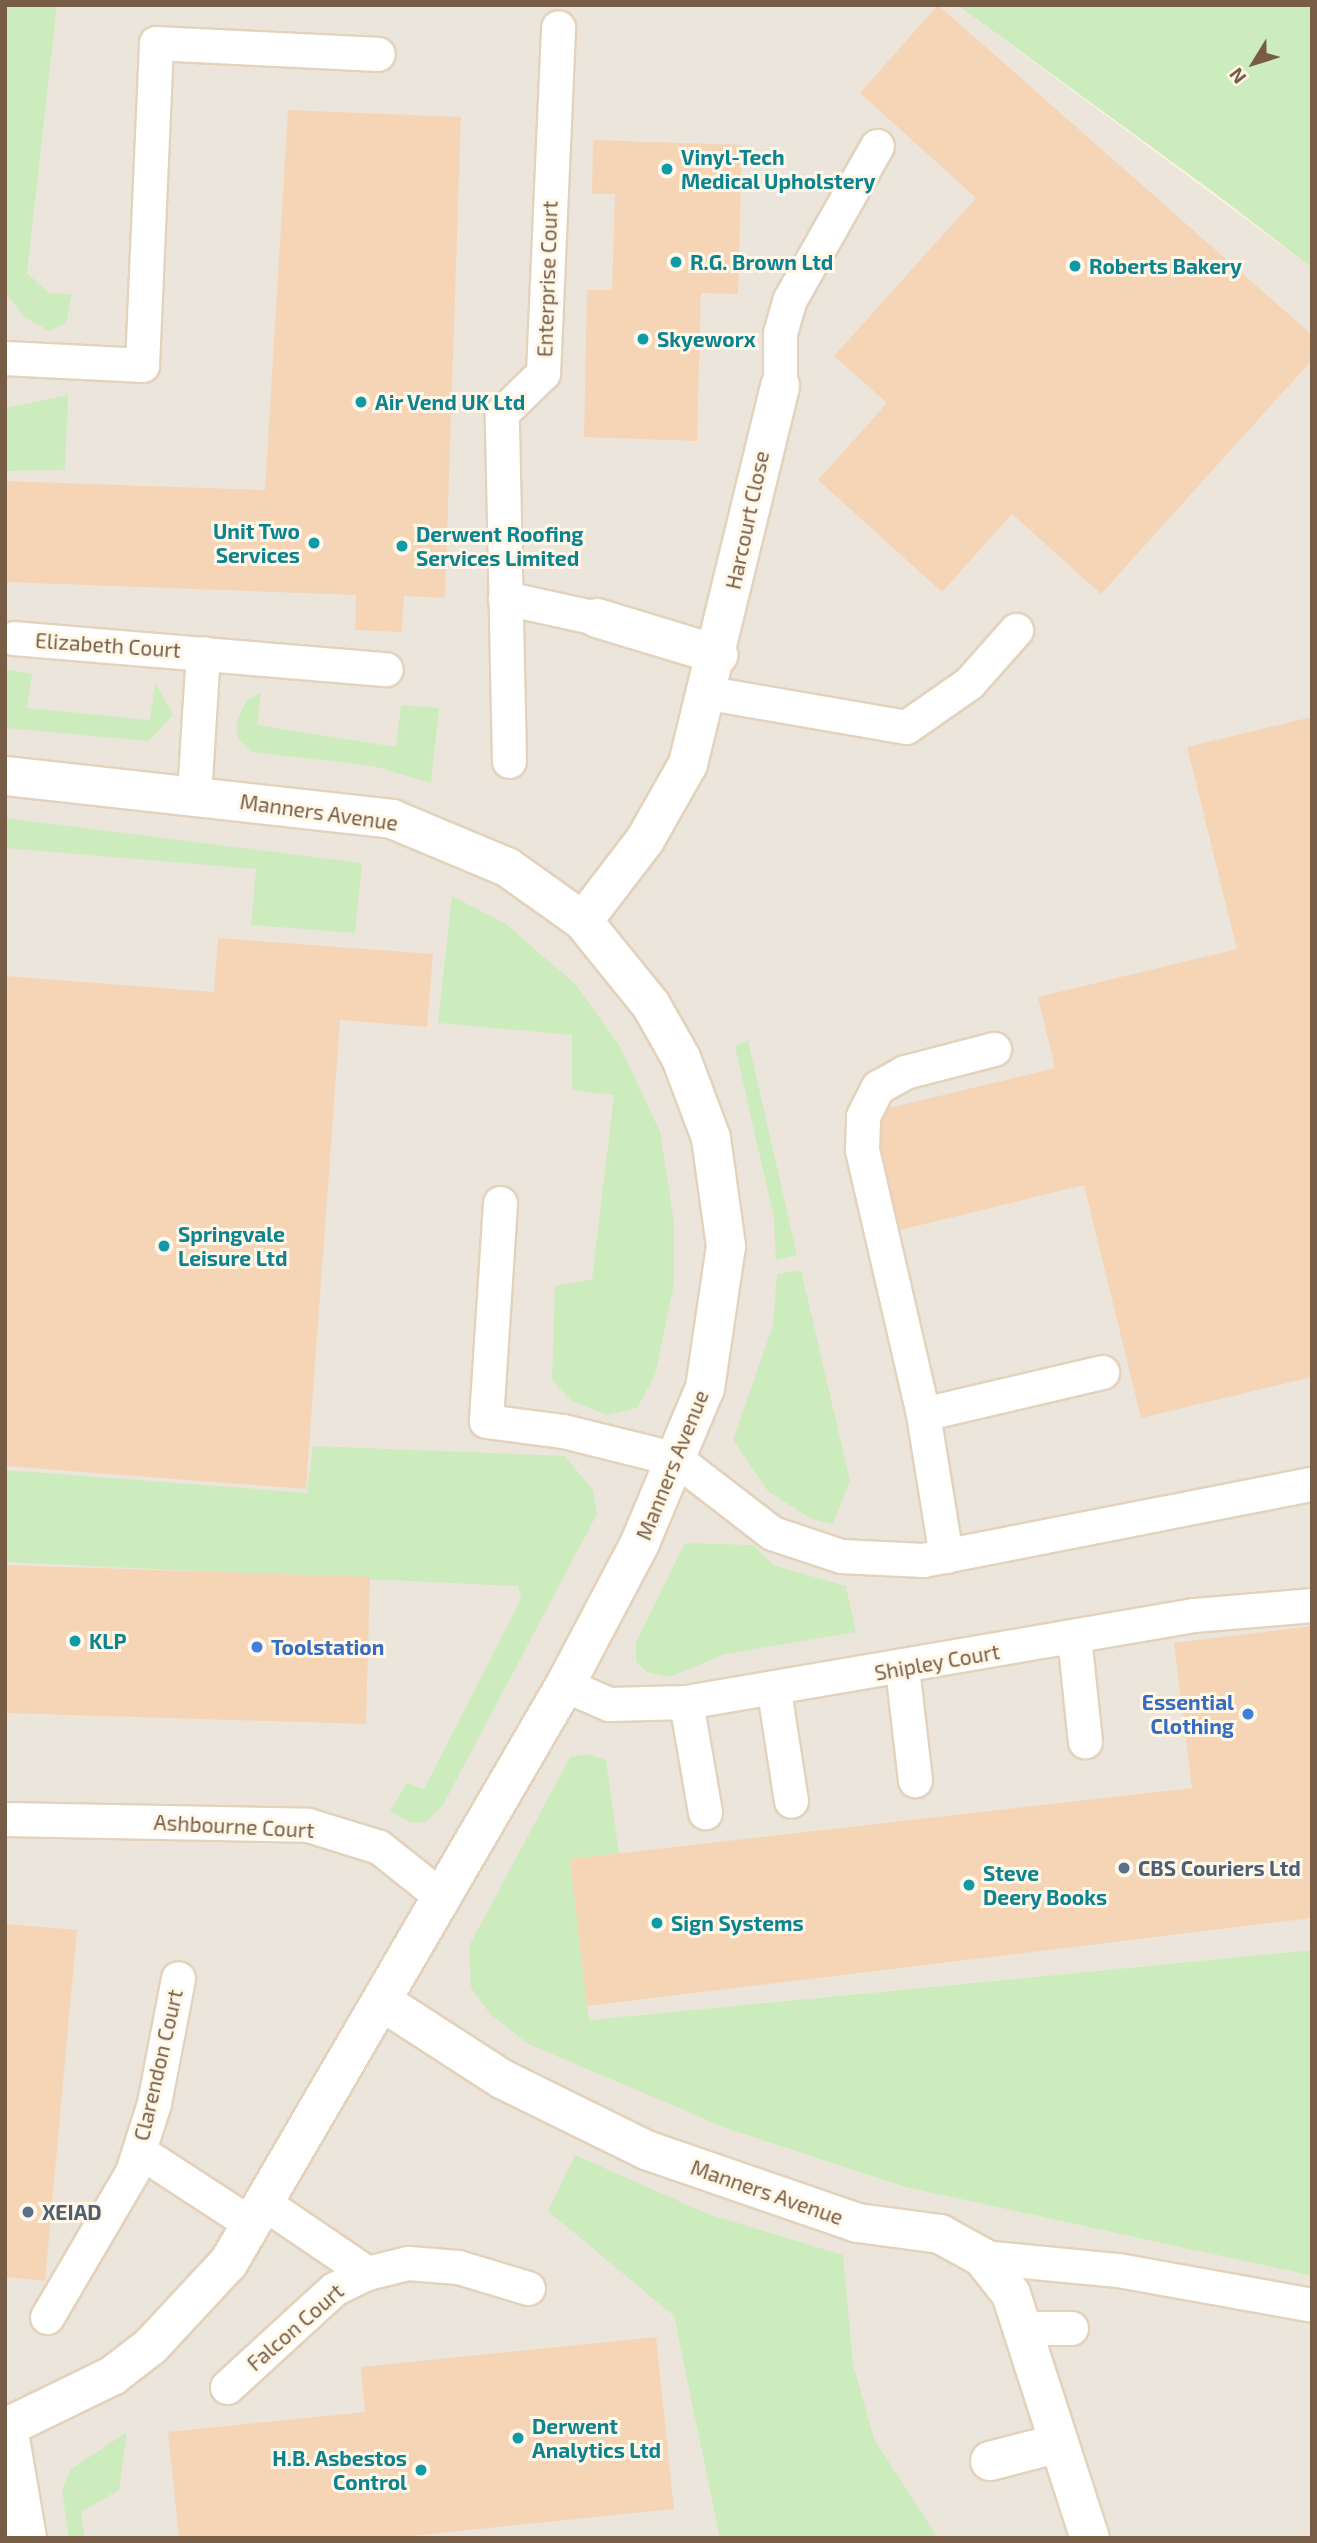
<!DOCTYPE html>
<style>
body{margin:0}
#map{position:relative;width:1317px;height:2543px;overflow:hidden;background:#fef5e1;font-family:"Exo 2",sans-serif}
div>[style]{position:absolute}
.industrial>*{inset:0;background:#ece5dc}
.green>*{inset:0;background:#cdecbe}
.building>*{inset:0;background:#f5d5b6}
.roads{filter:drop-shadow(2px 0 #e3d2bc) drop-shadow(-2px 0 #e3d2bc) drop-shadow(0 2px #e3d2bc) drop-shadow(0 -2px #e3d2bc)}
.service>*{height:33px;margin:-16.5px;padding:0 16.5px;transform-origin:16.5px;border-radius:16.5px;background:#fff}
.minor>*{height:38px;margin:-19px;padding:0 19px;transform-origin:19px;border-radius:19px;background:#fff}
.tertiary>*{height:38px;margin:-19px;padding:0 19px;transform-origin:19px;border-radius:19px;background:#fff}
.dots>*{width:19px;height:19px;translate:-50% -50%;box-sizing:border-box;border:4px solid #fff8e8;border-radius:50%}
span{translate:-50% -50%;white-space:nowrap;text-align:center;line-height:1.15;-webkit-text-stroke:6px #fff8e8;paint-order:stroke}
.culture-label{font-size:21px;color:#0d838f;font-weight:700}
.left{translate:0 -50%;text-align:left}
.right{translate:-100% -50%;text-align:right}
.street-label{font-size:21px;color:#775c46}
.shop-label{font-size:21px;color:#366cbe;font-weight:700}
.service-label{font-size:21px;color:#4e5e75;font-weight:700}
.frame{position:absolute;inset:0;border:7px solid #775c46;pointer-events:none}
.north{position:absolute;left:1219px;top:28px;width:70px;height:70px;-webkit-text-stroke:5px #fff8e8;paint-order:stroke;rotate:232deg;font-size:19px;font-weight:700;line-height:28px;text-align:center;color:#775c46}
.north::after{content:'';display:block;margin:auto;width:24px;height:32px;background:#775c46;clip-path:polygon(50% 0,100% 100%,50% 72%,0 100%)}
</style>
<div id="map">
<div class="industrial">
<i style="clip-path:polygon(5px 5px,957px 5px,1312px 268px,1312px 1950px,590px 2020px,593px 2066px,731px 2130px,905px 2187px,1312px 2276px,1312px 2538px,5px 2538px)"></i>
</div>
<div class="green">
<i style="clip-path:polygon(5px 5px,57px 5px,27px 273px,49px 293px,72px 294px,66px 323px,49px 331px,23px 316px,5px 292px)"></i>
<i style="clip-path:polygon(957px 5px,1312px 5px,1312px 268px,1213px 192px)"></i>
<i style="clip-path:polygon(68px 395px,65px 470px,5px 471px,5px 408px)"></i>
<i style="clip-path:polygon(5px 669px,32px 674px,27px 708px,150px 720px,155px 682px,173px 715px,149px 741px,5px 728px)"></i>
<i style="clip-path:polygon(261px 692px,257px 725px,396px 747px,401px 705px,439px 708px,431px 783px,373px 766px,252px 752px,237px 738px,237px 720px,246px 701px)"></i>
<i style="clip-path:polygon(5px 818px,362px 863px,355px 933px,251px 925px,256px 869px,5px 848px)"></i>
<i style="clip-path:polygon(452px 896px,506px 924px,575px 984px,620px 1046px,660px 1132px,674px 1221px,674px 1284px,655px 1375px,637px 1408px,607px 1415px,572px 1401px,552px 1381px,555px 1286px,592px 1279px,614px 1095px,572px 1090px,572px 1035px,438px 1023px)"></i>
<i style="clip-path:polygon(748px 1040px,797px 1255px,776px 1260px,774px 1218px,735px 1047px)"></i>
<i style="clip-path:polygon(801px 1270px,850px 1481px,833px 1524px,811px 1519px,768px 1491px,733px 1440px,773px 1325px,777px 1274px)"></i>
<i style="clip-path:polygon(313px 1446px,565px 1456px,593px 1490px,597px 1514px,443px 1805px,426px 1822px,411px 1823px,390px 1811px,407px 1783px,424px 1789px,521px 1599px,518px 1586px,5px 1562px,5px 1470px,307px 1493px)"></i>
<i style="clip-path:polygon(685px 1543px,754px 1545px,773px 1565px,846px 1586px,856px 1632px,725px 1654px,670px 1677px,647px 1672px,636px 1661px,636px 1642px)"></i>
<i style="clip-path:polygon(587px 1754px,606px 1760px,619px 1853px,570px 1859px,589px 2020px,1312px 1950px,1312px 2276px,905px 2187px,731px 2130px,528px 2044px,491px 2015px,471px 1988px,469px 1946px,570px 1757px)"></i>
<i style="clip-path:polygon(575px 2155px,708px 2214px,843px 2255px,853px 2364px,874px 2439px,938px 2538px,720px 2538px,674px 2316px,548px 2211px)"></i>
<i style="clip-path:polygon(127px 2432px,119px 2490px,81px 2512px,85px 2538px,69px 2538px,62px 2491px,70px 2470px)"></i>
</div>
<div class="building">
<i style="clip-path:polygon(938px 5px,1312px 335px,1312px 360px,1101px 594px,1012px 514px,942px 592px,818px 480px,887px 403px,834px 356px,976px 198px,860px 93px)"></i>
<i style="clip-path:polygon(288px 110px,461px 117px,445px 598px,404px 596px,402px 632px,355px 630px,356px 595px,5px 582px,5px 481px,265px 490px)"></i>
<i style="clip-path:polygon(593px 140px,742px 145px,738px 294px,701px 293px,697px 441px,584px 437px,587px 290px,612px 290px,615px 194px,592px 194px)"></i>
<i style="clip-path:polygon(1312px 717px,1312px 1377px,1141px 1418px,1084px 1185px,900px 1230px,881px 1147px,882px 1121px,889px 1108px,1055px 1068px,1038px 997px,1237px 949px,1187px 747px)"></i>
<i style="clip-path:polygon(218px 938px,433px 954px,427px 1027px,340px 1020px,306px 1489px,5px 1466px,5px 976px,214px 992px)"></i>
<i style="clip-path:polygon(5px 1565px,370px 1577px,366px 1724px,5px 1713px)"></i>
<i style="clip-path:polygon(1312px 1626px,1312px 1918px,587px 2006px,570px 1859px,1192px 1788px,1174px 1643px)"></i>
<i style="clip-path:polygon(5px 1924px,77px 1930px,45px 2281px,5px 2277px)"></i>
<i style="clip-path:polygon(656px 2337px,674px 2509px,392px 2538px,179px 2538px,168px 2432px,365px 2412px,361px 2367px)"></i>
</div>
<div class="roads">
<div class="service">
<i style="left:5px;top:358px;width:137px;rotate:2.9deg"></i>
<i style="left:142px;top:365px;width:322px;rotate:-87.5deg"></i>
<i style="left:156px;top:43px;width:222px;rotate:2.8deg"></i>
<i style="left:780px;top:386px;width:53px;rotate:-90deg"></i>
<i style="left:780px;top:333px;width:35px;rotate:-74deg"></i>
<i style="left:790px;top:299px;width:176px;rotate:-60.4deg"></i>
<i style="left:505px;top:598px;width:94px;rotate:12.3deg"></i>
<i style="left:14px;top:638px;width:373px;rotate:4.8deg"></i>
<i style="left:709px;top:693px;width:200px;rotate:9.8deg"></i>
<i style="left:906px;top:727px;width:77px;rotate:-34.9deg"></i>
<i style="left:969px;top:683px;width:71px;rotate:-48.4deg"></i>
<i style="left:509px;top:761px;width:348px;rotate:-91.2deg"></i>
<i style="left:502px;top:413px;width:57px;rotate:-44.3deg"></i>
<i style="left:543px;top:373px;width:346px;rotate:-87.5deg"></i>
<i style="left:194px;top:795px;width:142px;rotate:-86.4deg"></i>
<i style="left:500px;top:1203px;width:218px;rotate:93.7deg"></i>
<i style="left:486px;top:1421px;width:78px;rotate:7.4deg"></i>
<i style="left:563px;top:1431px;width:116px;rotate:13.9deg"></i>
<i style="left:676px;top:1459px;width:121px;rotate:37.6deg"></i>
<i style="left:772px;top:1533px;width:73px;rotate:18.4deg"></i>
<i style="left:841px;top:1556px;width:82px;rotate:2.8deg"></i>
<i style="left:923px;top:1560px;width:396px;rotate:-11.1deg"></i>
<i style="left:923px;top:1414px;width:184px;rotate:-13.2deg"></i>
<i style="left:946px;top:1556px;width:144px;rotate:-99.2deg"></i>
<i style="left:923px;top:1414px;width:272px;rotate:-103deg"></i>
<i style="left:862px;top:1149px;width:33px;rotate:-88deg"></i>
<i style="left:863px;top:1116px;width:33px;rotate:-63deg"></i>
<i style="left:878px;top:1087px;width:31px;rotate:-29deg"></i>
<i style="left:905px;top:1072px;width:92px;rotate:-14.5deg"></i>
<i style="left:1074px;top:1637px;width:105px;rotate:84deg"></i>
<i style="left:902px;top:1668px;width:113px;rotate:83.4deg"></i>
<i style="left:565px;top:1685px;width:48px;rotate:23.4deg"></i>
<i style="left:609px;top:1704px;width:77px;rotate:-1.5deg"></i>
<i style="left:686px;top:1702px;width:515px;rotate:-9.72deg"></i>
<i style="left:1194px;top:1615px;width:118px;rotate:-4.8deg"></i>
<i style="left:774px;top:1691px;width:111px;rotate:81.2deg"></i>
<i style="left:686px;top:1702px;width:112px;rotate:80.2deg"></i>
<i style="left:5px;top:1819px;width:303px;rotate:1.1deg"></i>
<i style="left:308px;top:1825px;width:74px;rotate:17.2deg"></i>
<i style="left:379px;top:1847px;width:82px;rotate:38.6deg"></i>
<i style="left:139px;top:2151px;width:134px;rotate:33.1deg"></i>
<i style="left:264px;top:2203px;width:125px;rotate:34.2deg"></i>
<i style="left:982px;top:2257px;width:137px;rotate:5.5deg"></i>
<i style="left:1118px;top:2270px;width:197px;rotate:10.2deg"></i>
<i style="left:47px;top:2317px;width:168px;rotate:-59.6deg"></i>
<i style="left:132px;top:2172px;width:72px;rotate:-72.3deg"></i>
<i style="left:154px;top:2103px;width:127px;rotate:-79.1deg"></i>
<i style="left:1021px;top:2328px;width:50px"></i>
<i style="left:227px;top:2387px;width:145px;rotate:-42.5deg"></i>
<i style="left:334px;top:2289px;width:37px;rotate:-26deg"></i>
<i style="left:367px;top:2273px;width:42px;rotate:-13.7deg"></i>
<i style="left:408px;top:2263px;width:50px;rotate:4.6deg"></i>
<i style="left:458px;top:2267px;width:73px;rotate:16.7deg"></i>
</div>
<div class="minor">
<i style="left:597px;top:618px;width:127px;rotate:16.9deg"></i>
<i style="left:583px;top:921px;width:102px;rotate:-52.6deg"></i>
<i style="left:645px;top:840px;width:87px;rotate:-60.5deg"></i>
<i style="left:688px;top:764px;width:389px;rotate:-76.3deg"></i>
<i style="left:383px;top:2002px;width:142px;rotate:32.9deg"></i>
<i style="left:502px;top:2079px;width:161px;rotate:26.2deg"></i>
<i style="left:646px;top:2150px;width:224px;rotate:19deg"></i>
<i style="left:858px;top:2223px;width:83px;rotate:7.6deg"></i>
<i style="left:940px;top:2234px;width:48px;rotate:28.7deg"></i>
<i style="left:982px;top:2257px;width:47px;rotate:51.9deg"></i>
<i style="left:1011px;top:2294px;width:256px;rotate:72.1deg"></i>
<i style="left:8px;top:2427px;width:113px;rotate:80.3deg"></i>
<i style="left:990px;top:2461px;width:71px;rotate:-14.6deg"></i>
</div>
<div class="tertiary">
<i style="left:5px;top:776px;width:389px;rotate:6.3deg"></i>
<i style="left:392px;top:819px;width:125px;rotate:22.7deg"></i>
<i style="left:507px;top:867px;width:93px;rotate:35.4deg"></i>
<i style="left:583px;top:921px;width:108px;rotate:51deg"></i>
<i style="left:651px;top:1005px;width:61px;rotate:60.5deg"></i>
<i style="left:681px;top:1058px;width:85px;rotate:69.4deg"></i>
<i style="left:711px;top:1138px;width:109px;rotate:82.1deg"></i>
<i style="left:726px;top:1246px;width:144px;rotate:98.4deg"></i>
<i style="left:705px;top:1388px;width:168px;rotate:112.8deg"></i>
<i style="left:640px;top:1543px;width:161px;rotate:117.8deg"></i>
<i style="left:565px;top:1685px;width:668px;rotate:120.21deg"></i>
<i style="left:229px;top:2262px;width:115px;rotate:132.9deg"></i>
<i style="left:151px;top:2346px;width:49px;rotate:142.4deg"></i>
<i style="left:112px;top:2376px;width:119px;rotate:154.1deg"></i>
</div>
</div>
<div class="dots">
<i style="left:667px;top:169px;background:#0f9aa8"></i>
<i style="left:676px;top:262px;background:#0f9aa8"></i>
<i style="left:1075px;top:266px;background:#0f9aa8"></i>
<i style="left:643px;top:339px;background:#0f9aa8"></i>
<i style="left:361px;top:402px;background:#0f9aa8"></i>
<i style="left:314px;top:543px;background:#0f9aa8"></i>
<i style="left:402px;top:546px;background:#0f9aa8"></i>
<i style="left:164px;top:1246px;background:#0f9aa8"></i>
<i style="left:75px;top:1641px;background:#0f9aa8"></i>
<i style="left:257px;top:1647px;background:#3f7fe0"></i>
<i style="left:1248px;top:1714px;background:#3f7fe0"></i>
<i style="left:1124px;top:1868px;background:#5c6f8a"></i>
<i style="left:969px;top:1885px;background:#0f9aa8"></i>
<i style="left:657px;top:1923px;background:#0f9aa8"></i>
<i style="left:28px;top:2212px;background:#5c6f8a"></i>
<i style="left:518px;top:2438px;background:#0f9aa8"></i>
<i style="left:421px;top:2470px;background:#0f9aa8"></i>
</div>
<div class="culture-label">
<span class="left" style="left:681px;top:169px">Vinyl-Tech<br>Medical Upholstery</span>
<span class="left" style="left:690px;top:262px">R.G. Brown Ltd</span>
<span class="left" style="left:1089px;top:266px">Roberts Bakery</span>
<span class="left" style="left:657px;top:339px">Skyeworx</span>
<span class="left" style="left:375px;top:402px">Air Vend UK Ltd</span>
<span class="right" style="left:300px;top:543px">Unit Two<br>Services</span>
<span class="left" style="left:416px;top:546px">Derwent Roofing<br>Services Limited</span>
<span class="left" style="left:178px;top:1246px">Springvale<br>Leisure Ltd</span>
<span class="left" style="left:89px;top:1641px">KLP</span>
<span class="left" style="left:983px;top:1885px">Steve<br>Deery Books</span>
<span class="left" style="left:671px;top:1923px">Sign Systems</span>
<span class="left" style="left:532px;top:2438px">Derwent<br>Analytics Ltd</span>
<span class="right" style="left:407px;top:2470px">H.B. Asbestos<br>Control</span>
</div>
<div class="street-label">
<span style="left:547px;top:279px;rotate:-88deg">Enterprise Court</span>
<span style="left:747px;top:520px;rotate:-78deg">Harcourt Close</span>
<span style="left:108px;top:645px;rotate:4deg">Elizabeth Court</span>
<span style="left:319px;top:812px;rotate:8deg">Manners Avenue</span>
<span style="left:672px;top:1465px;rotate:-68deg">Manners Avenue</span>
<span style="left:937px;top:1662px;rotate:-10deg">Shipley Court</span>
<span style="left:234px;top:1826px;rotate:3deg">Ashbourne Court</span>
<span style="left:158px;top:2065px;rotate:-77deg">Clarendon Court</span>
<span style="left:767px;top:2192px;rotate:19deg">Manners Avenue</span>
<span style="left:295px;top:2327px;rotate:-41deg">Falcon Court</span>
</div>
<div class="shop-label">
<span class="left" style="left:271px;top:1647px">Toolstation</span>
<span class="right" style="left:1234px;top:1714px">Essential<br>Clothing</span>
</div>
<div class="service-label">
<span class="left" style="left:1138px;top:1868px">CBS Couriers Ltd</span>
<span class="left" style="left:42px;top:2212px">XEIAD</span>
</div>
<div class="frame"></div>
<div class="north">N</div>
</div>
